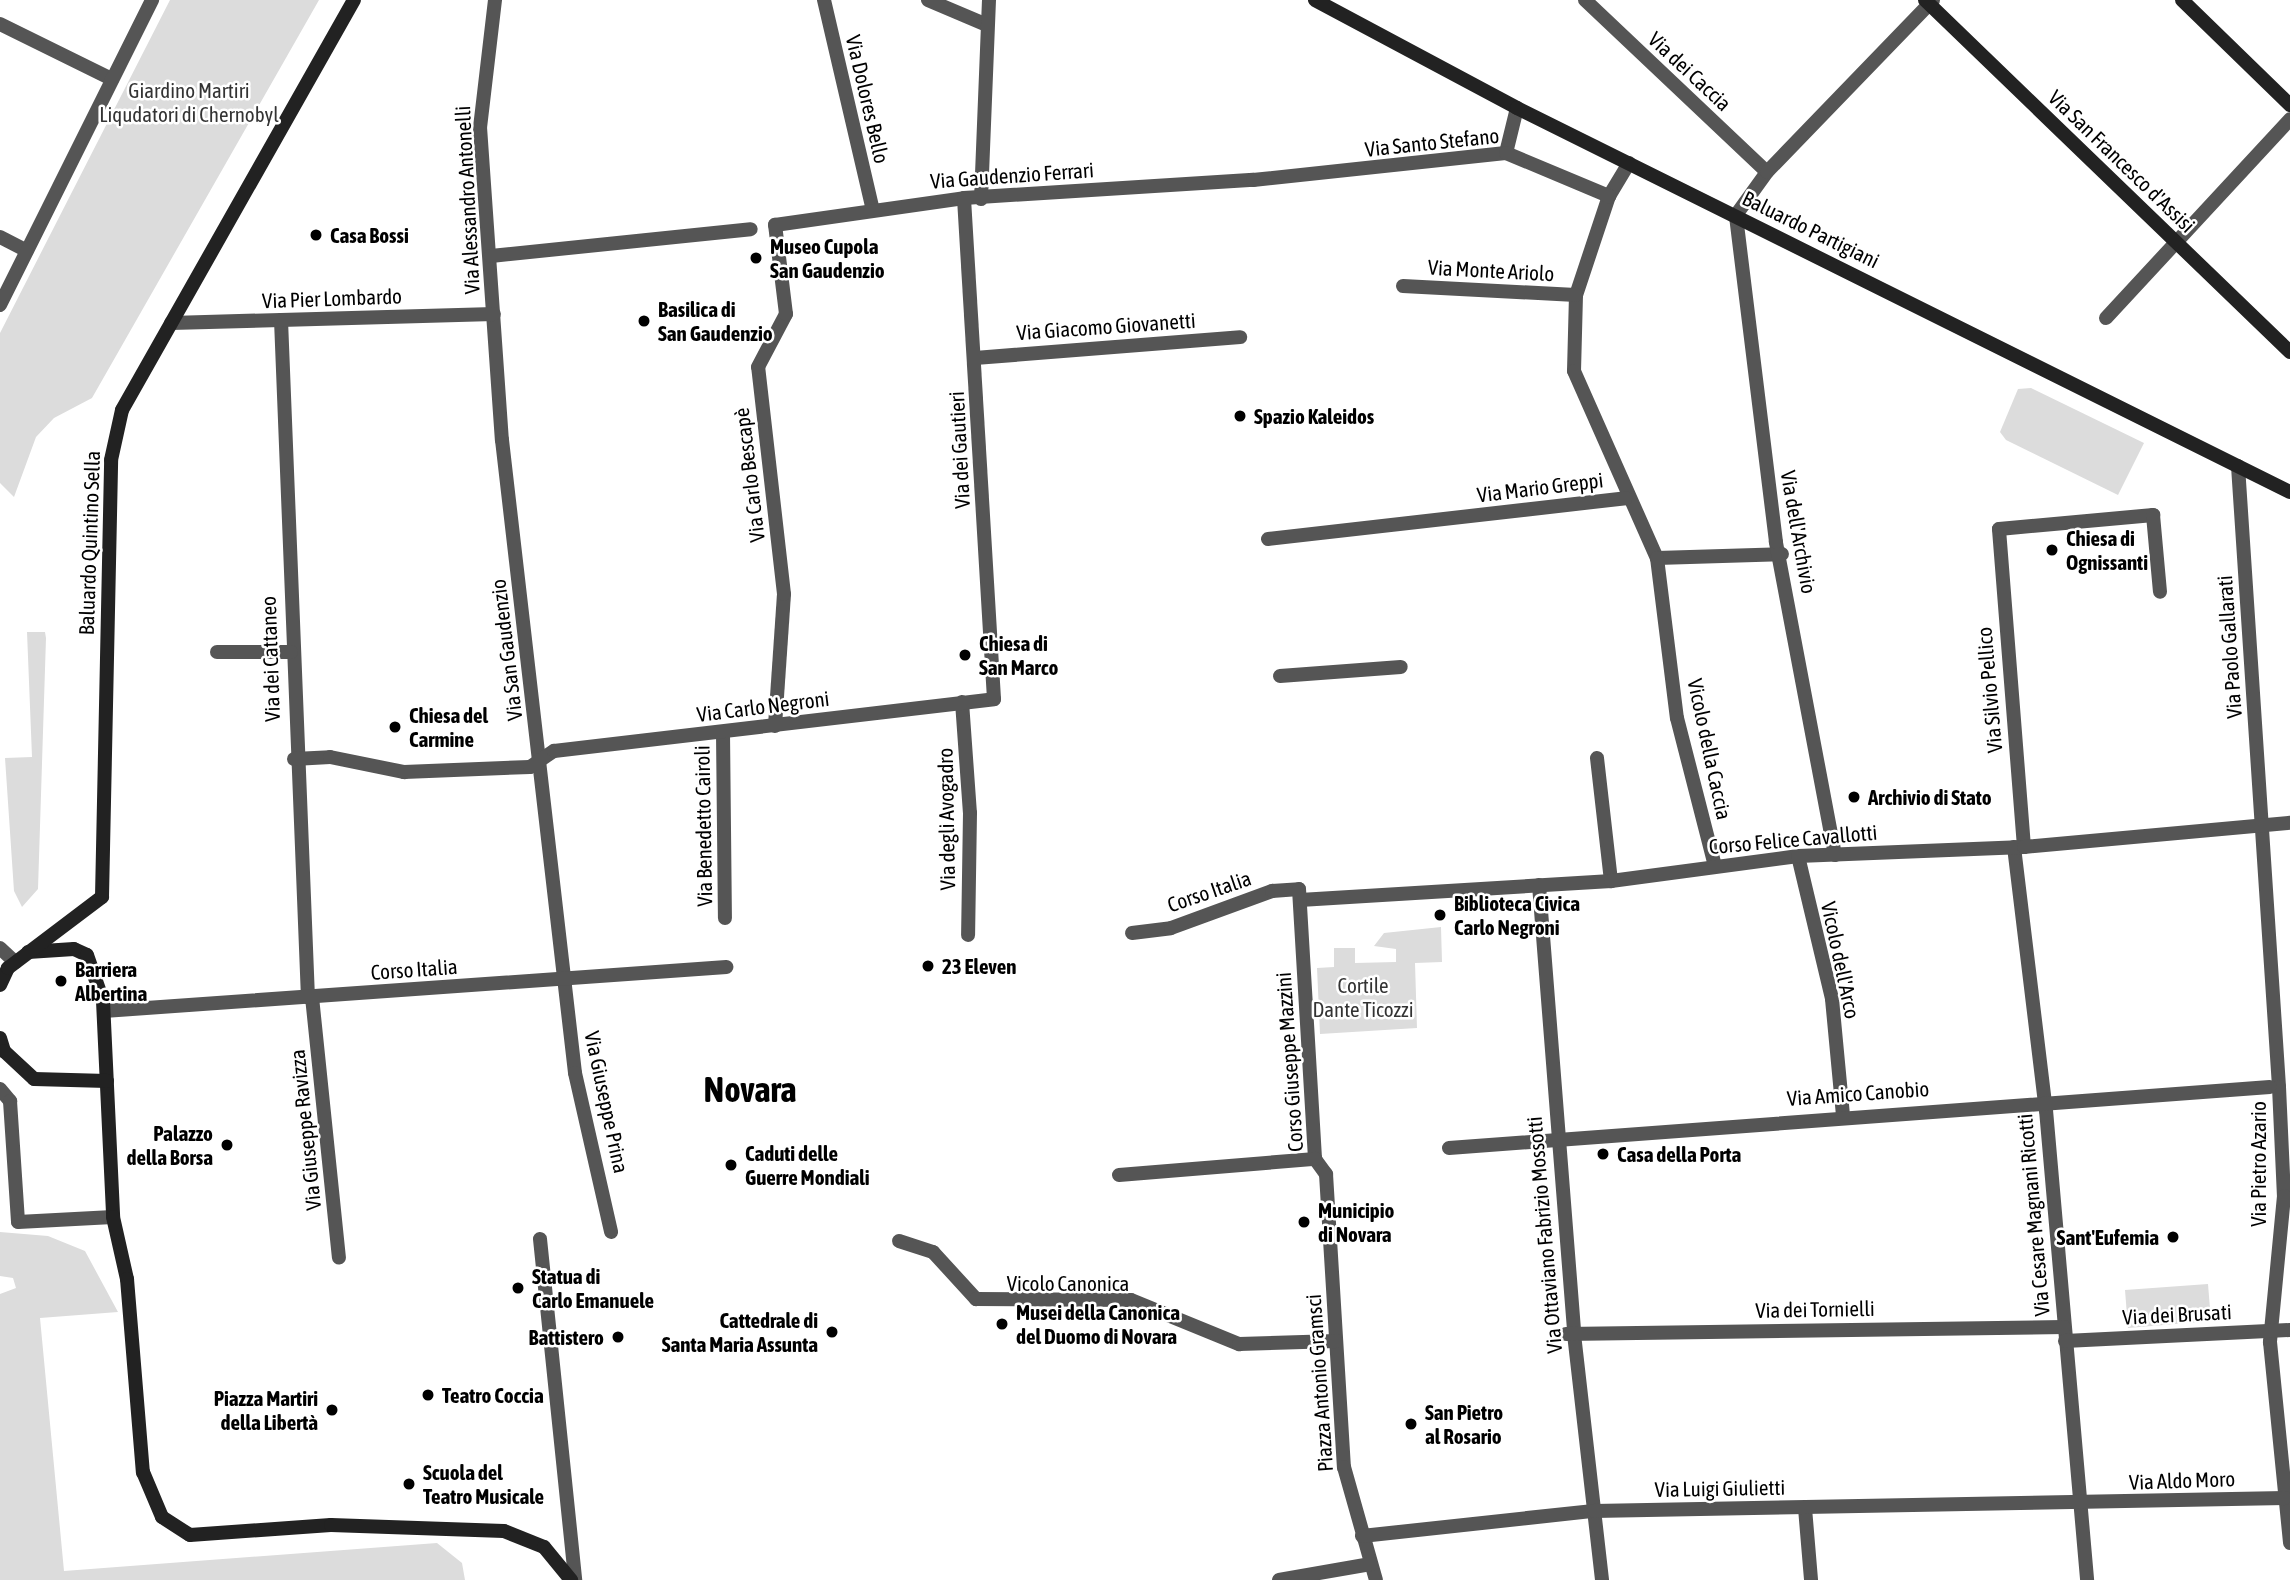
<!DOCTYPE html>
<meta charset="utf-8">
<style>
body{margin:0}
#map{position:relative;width:2290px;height:1580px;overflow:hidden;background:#fff;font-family:"Asap Condensed",sans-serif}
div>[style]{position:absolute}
.green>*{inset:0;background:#dcdcdc}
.street>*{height:14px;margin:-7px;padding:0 7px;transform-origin:7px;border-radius:7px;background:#555}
.secondary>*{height:14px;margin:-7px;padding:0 7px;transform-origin:7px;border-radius:7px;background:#222}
.dots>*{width:19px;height:19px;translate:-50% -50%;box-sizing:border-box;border:4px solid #fff;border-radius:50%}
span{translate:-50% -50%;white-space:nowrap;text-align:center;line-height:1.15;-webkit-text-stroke:5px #fff;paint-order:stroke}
.street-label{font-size:21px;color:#000}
.park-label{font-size:21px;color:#333}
.poi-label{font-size:21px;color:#000;font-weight:700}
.left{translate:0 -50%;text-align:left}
.right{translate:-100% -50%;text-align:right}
.town-label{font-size:35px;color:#000;font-weight:700}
</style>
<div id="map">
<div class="green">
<i style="clip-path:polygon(170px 0,319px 0,92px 398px,54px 418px,36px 437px,14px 497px,0 483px,0 333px)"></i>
<i style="clip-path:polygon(2031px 388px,2144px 443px,2118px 495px,2006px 440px,2000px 432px,2018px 389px)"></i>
<i style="clip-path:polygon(27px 632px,45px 632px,46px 638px,38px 889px,22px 907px,14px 891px,5px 758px,32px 757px)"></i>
<i style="clip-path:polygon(1441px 927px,1442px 962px,1415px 963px,1417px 1028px,1320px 1034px,1317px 968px,1334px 967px,1334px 948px,1355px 948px,1355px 963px,1396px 962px,1396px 949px,1374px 946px,1384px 933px)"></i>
<i style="clip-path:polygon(0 1232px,48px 1236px,85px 1251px,118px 1312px,40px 1318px,64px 1571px,437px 1543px,462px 1563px,465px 1580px,0 1580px,0 1294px,16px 1288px,13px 1278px,0 1276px)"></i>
<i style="clip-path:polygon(2208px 1284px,2211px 1321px,2128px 1328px,2125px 1290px)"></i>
</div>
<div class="street">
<i style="left:495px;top:0;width:128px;rotate:96.7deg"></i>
<i style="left:480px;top:127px;width:314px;rotate:86deg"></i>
<i style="left:502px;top:440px;width:637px;rotate:83.42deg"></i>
<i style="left:575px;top:1073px;width:163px;rotate:77.2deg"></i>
<i style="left:824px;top:0;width:212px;rotate:76.9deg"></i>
<i style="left:928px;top:0;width:64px;rotate:23deg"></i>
<i style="left:1585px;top:0;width:250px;rotate:43.4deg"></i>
<i style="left:0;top:24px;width:125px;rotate:26.2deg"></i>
<i style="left:1506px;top:153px;width:46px;rotate:-76.3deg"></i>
<i style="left:1629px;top:163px;width:39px;rotate:121deg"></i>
<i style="left:1609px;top:196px;width:104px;rotate:108.4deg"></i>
<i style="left:1576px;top:295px;width:76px;rotate:91.5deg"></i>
<i style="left:1574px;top:371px;width:205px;rotate:66.1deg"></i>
<i style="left:1657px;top:558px;width:125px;rotate:-1.8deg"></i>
<i style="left:981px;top:199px;width:199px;rotate:-87.7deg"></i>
<i style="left:0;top:237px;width:30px;rotate:27deg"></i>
<i style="left:491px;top:256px;width:261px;rotate:-5.9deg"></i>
<i style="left:1403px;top:286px;width:173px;rotate:3deg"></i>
<i style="left:0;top:305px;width:341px;rotate:-63.5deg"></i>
<i style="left:2106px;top:318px;width:271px;rotate:-47.2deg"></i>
<i style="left:281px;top:320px;width:678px;rotate:87.72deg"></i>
<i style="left:171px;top:323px;width:323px;rotate:-1.6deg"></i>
<i style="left:975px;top:358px;width:266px;rotate:-4.5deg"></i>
<i style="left:2238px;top:466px;width:622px;rotate:86.22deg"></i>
<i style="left:2279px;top:1087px;width:109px;rotate:87.4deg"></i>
<i style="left:2284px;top:1196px;width:147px;rotate:95.5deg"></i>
<i style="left:2270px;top:1342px;width:202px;rotate:84.3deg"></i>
<i style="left:1268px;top:539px;width:360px;rotate:-6.5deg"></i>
<i style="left:1657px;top:558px;width:161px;rotate:82.9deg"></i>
<i style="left:1677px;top:718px;width:153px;rotate:75.6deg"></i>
<i style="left:217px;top:652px;width:74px"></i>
<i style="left:1280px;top:676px;width:121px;rotate:-4.3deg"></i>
<i style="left:962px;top:702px;width:111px;rotate:85.9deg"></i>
<i style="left:970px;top:813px;width:122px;rotate:90.9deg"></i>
<i style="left:775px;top:726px;width:132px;rotate:-86.1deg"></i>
<i style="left:784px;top:594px;width:228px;rotate:-96.5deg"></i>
<i style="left:758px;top:367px;width:60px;rotate:-62.2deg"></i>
<i style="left:786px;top:314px;width:90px;rotate:-97deg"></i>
<i style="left:775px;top:225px;width:191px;rotate:-8.1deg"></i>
<i style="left:964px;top:198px;width:290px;rotate:-3.6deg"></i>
<i style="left:1253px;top:180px;width:254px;rotate:-6.1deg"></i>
<i style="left:1506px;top:153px;width:112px;rotate:22.7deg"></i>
<i style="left:723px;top:733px;width:185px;rotate:89.4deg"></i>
<i style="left:1597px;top:758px;width:124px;rotate:83.5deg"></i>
<i style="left:294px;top:759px;width:36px;rotate:-3deg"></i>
<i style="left:330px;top:757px;width:76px;rotate:11.5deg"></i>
<i style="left:404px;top:772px;width:126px;rotate:-2.3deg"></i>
<i style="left:530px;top:767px;width:29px;rotate:-34deg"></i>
<i style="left:554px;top:751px;width:443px;rotate:-6.7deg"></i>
<i style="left:994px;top:699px;width:502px;rotate:-93.43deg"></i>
<i style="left:2014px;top:847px;width:265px;rotate:83.1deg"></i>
<i style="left:2046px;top:1110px;width:472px;rotate:85deg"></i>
<i style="left:2024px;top:847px;width:319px;rotate:-94.5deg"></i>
<i style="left:1999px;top:529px;width:155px;rotate:-5.2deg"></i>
<i style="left:2153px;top:515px;width:77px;rotate:84.8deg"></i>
<i style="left:1835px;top:855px;width:319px;rotate:-100.7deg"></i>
<i style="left:1776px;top:542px;width:329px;rotate:-97deg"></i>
<i style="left:1736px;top:215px;width:53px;rotate:-54.2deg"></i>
<i style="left:1767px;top:172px;width:239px;rotate:-46deg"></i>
<i style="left:1798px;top:856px;width:147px;rotate:76.6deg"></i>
<i style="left:1832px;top:999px;width:117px;rotate:84.6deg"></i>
<i style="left:1539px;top:885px;width:450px;rotate:85.5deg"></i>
<i style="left:1574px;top:1334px;width:248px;rotate:83.5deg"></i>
<i style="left:1300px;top:900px;width:312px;rotate:-3.5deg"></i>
<i style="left:1611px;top:881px;width:189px;rotate:-7.6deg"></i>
<i style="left:1798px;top:856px;width:226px;rotate:-2.3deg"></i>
<i style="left:2024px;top:847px;width:267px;rotate:-5.2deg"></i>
<i style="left:1132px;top:933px;width:39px;rotate:-7deg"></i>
<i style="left:1171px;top:928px;width:108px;rotate:-20.1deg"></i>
<i style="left:1272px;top:891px;width:27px;rotate:-4deg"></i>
<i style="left:1299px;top:889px;width:270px;rotate:86.6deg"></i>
<i style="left:1315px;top:1159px;width:19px;rotate:54deg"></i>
<i style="left:1326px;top:1174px;width:294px;rotate:86.5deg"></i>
<i style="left:1344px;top:1467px;width:117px;rotate:74.2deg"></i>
<i style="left:0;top:948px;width:21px;rotate:43deg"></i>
<i style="left:312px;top:997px;width:262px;rotate:84.1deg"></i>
<i style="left:104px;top:1011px;width:624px;rotate:-4.05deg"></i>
<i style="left:0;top:1089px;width:16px;rotate:50deg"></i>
<i style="left:10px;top:1101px;width:121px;rotate:86.2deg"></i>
<i style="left:18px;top:1222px;width:95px;rotate:-3deg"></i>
<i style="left:1449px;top:1148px;width:823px;rotate:-4.25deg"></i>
<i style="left:1119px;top:1175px;width:197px;rotate:-4.7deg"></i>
<i style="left:540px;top:1239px;width:343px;rotate:84.1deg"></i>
<i style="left:899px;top:1241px;width:36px;rotate:18deg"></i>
<i style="left:933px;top:1252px;width:64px;rotate:47.5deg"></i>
<i style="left:976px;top:1299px;width:155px;rotate:0.4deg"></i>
<i style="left:1131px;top:1300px;width:117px;rotate:22.2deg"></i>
<i style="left:1239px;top:1344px;width:97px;rotate:-1.8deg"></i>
<i style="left:1566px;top:1334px;width:498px;rotate:-0.8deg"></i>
<i style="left:2065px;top:1341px;width:225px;rotate:-2.8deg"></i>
<i style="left:1805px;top:1508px;width:72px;rotate:85.2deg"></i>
<i style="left:1362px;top:1536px;width:233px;rotate:-6.2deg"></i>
<i style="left:1594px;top:1511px;width:691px;rotate:-1.08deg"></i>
<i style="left:1279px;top:1580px;width:93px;rotate:-9.9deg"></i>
</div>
<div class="secondary">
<i style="left:1315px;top:0;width:229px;rotate:28.1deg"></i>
<i style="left:1517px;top:108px;width:863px;rotate:26.42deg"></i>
<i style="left:1925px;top:0;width:507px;rotate:43.96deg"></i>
<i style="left:2182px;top:0;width:151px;rotate:44.2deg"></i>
<i style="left:28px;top:952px;width:46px;rotate:-3.7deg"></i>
<i style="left:74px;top:949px;width:14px;rotate:25deg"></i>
<i style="left:87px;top:955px;width:49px;rotate:70.8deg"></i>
<i style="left:103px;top:1001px;width:216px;rotate:87.3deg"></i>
<i style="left:113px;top:1217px;width:64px;rotate:77.3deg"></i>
<i style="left:127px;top:1279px;width:194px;rotate:85.3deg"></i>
<i style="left:143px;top:1472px;width:49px;rotate:67.1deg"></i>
<i style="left:162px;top:1517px;width:33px;rotate:33deg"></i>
<i style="left:190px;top:1535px;width:141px;rotate:-4.1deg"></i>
<i style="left:331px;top:1525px;width:173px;rotate:2deg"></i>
<i style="left:504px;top:1531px;width:43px;rotate:21.8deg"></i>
<i style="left:544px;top:1547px;width:43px;rotate:50.7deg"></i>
<i style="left:0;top:985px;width:19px;rotate:-65deg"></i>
<i style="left:8px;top:968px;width:118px;rotate:-37.1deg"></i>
<i style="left:102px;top:897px;width:437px;rotate:-88.8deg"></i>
<i style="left:111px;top:460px;width:51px;rotate:-77.6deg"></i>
<i style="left:122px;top:410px;width:471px;rotate:-60.5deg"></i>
<i style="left:0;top:1038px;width:14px;rotate:73deg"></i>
<i style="left:4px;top:1051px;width:41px;rotate:43deg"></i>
<i style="left:34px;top:1079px;width:73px;rotate:1.6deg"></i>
</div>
<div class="dots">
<i style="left:316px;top:235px;background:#000"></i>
<i style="left:756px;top:258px;background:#000"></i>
<i style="left:644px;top:321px;background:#000"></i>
<i style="left:1240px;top:416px;background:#000"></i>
<i style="left:2052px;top:550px;background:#000"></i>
<i style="left:965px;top:655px;background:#000"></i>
<i style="left:395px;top:727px;background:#000"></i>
<i style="left:1854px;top:797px;background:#000"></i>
<i style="left:1440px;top:915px;background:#000"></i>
<i style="left:928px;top:966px;background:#000"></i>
<i style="left:61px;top:981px;background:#000"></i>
<i style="left:227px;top:1145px;background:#000"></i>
<i style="left:1603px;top:1154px;background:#000"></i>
<i style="left:731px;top:1165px;background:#000"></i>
<i style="left:1304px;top:1222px;background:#000"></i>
<i style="left:2173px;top:1237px;background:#000"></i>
<i style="left:518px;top:1288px;background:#000"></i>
<i style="left:1002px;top:1324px;background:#000"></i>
<i style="left:832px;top:1332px;background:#000"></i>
<i style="left:618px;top:1337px;background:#000"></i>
<i style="left:428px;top:1395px;background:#000"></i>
<i style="left:332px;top:1410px;background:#000"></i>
<i style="left:1411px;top:1424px;background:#000"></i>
<i style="left:409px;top:1484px;background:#000"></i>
</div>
<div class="street-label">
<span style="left:1690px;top:71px;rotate:43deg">Via dei Caccia</span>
<span style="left:868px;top:99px;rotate:77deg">Via Dolores Bello</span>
<span style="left:1432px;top:142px;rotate:-6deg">Via Santo Stefano</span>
<span style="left:2122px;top:161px;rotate:44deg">Via San Francesco d'Assisi</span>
<span style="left:1012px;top:175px;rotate:-4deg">Via Gaudenzio Ferrari</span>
<span style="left:467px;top:200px;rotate:-93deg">Via Alessandro Antonelli</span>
<span style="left:1811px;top:229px;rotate:26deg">Baluardo Partigiani</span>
<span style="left:1491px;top:270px;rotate:3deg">Via Monte Ariolo</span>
<span style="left:332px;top:298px;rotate:-2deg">Via Pier Lombardo</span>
<span style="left:1106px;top:326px;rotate:-4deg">Via Giacomo Giovanetti</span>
<span style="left:959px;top:450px;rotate:-93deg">Via dei Gautieri</span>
<span style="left:749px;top:475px;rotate:-97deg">Via Carlo Bescapè</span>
<span style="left:1540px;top:487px;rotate:-7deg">Via Mario Greppi</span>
<span style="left:1799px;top:532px;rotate:80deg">Via dell'Archivio</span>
<span style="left:89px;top:543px;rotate:-88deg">Baluardo Quintino Sella</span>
<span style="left:2229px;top:647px;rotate:-94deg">Via Paolo Gallarati</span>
<span style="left:506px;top:650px;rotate:-97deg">Via San Gaudenzio</span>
<span style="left:270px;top:659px;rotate:-92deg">Via dei Cattaneo</span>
<span style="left:1989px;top:690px;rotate:-95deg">Via Silvio Pellico</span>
<span style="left:763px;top:706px;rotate:-7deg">Via Carlo Negroni</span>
<span style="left:1710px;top:749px;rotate:78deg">Vicolo della Caccia</span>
<span style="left:946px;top:819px;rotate:-91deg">Via degli Avogadro</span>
<span style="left:703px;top:826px;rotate:-91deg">Via Benedetto Cairoli</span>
<span style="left:1793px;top:839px;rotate:-5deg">Corso Felice Cavallotti</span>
<span style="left:1209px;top:891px;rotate:-19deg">Corso Italia</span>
<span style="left:1841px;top:960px;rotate:78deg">Vicolo dell'Arco</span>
<span style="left:414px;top:969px;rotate:-4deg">Corso Italia</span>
<span style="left:1289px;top:1062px;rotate:-94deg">Corso Giuseppe Mazzini</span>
<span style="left:1858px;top:1093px;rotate:-4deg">Via Amico Canobio</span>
<span style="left:607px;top:1102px;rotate:78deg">Via Giuseppe Prina</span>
<span style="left:305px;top:1130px;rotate:-96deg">Via Giuseppe Ravizza</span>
<span style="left:2258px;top:1164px;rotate:-90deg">Via Pietro Azario</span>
<span style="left:2033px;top:1215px;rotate:-95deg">Via Cesare Magnani Ricotti</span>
<span style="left:1544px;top:1235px;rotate:-95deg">Via Ottaviano Fabrizio Mossotti</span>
<span style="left:1068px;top:1283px">Vicolo Canonica</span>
<span style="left:1815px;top:1309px;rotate:-1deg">Via dei Tornielli</span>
<span style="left:2177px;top:1314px;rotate:-3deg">Via dei Brusati</span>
<span style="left:1319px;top:1383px;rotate:-94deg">Piazza Antonio Gramsci</span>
<span style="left:2182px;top:1480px;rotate:-2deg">Via Aldo Moro</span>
<span style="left:1720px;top:1488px;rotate:-1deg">Via Luigi Giulietti</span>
</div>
<div class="park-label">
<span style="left:189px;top:102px">Giardino Martiri<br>Liqudatori di Chernobyl</span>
<span style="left:1363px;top:997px">Cortile<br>Dante Ticozzi</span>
</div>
<div class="poi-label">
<span class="left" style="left:330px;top:235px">Casa Bossi</span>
<span class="left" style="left:770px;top:258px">Museo Cupola<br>San Gaudenzio</span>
<span class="left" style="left:658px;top:321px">Basilica di<br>San Gaudenzio</span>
<span class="left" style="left:1254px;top:416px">Spazio Kaleidos</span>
<span class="left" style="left:2066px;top:550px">Chiesa di<br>Ognissanti</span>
<span class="left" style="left:979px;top:655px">Chiesa di<br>San Marco</span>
<span class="left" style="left:409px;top:727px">Chiesa del<br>Carmine</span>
<span class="left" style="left:1868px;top:797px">Archivio di Stato</span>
<span class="left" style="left:1454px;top:915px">Biblioteca Civica<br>Carlo Negroni</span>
<span class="left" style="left:942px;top:966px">23 Eleven</span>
<span class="left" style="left:75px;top:981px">Barriera<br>Albertina</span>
<span class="right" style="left:213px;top:1145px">Palazzo<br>della Borsa</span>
<span class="left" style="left:745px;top:1165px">Caduti delle<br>Guerre Mondiali</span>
<span class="left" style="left:1617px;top:1154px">Casa della Porta</span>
<span class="left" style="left:1318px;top:1222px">Municipio<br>di Novara</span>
<span class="right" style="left:2159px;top:1237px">Sant'Eufemia</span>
<span class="left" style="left:532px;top:1288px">Statua di<br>Carlo Emanuele</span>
<span class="left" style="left:1016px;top:1324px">Musei della Canonica<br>del Duomo di Novara</span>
<span class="right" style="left:818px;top:1332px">Cattedrale di<br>Santa Maria Assunta</span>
<span class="right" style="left:604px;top:1337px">Battistero</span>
<span class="left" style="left:442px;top:1395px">Teatro Coccia</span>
<span class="right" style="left:318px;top:1410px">Piazza Martiri<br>della Libertà</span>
<span class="left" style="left:1425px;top:1424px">San Pietro<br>al Rosario</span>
<span class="left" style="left:423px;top:1484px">Scuola del<br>Teatro Musicale</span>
</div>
<div class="town-label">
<span style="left:750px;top:1089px">Novara</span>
</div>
</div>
